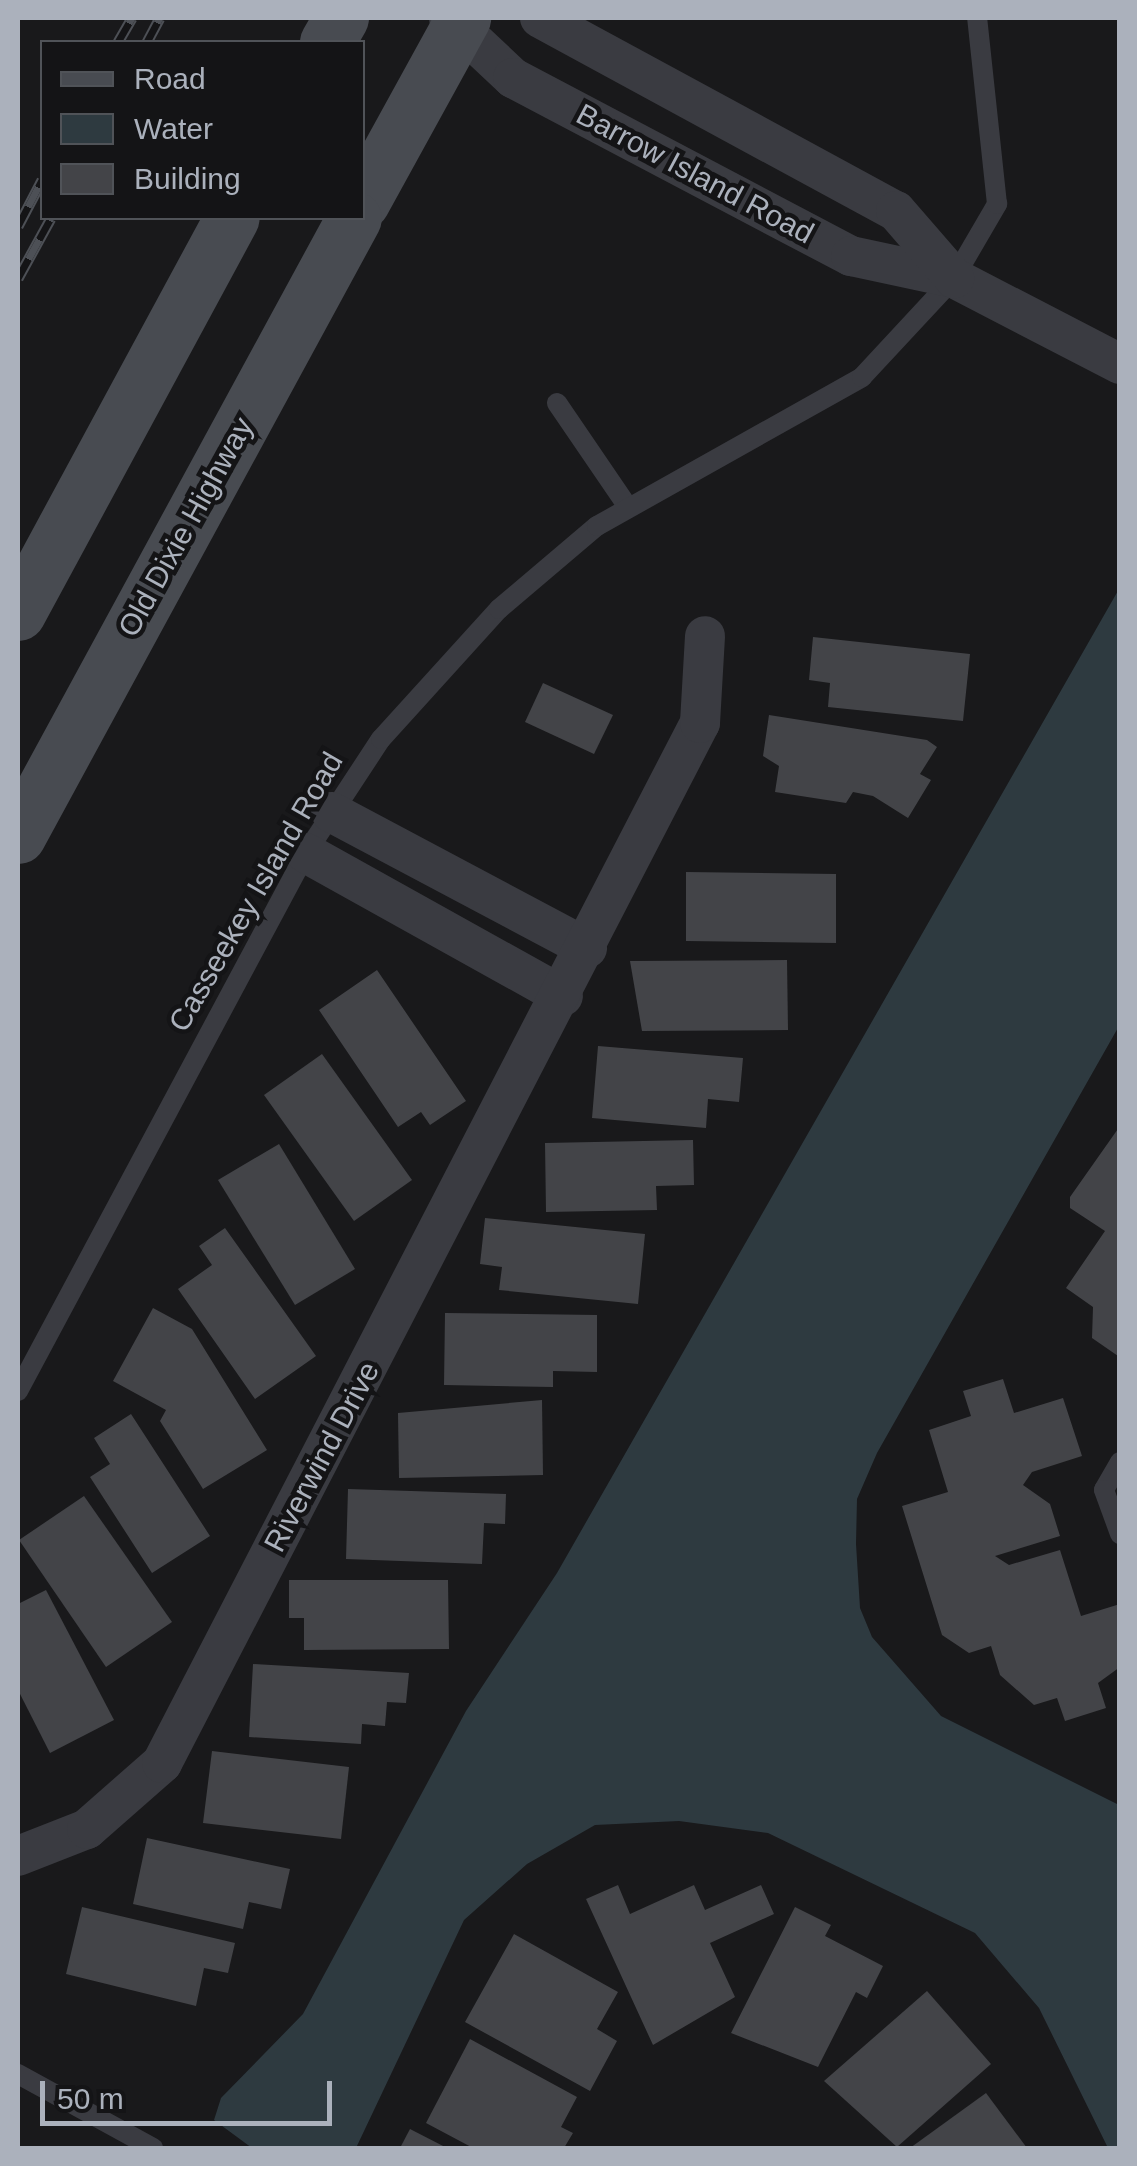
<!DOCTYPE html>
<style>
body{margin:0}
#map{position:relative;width:1137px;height:2166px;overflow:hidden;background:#19191b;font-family:Helvetica,sans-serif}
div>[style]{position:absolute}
.water>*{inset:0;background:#2e3a40}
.building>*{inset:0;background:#434448}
.service>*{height:20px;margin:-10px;padding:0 10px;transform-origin:10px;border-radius:10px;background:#3a3b41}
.minor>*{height:40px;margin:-20px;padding:0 20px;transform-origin:20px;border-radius:20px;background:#3a3b41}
.secondary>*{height:55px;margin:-27.5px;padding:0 27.5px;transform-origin:27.5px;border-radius:27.5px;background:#484b51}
.rail>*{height:11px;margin-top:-5.5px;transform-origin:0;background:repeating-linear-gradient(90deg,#141416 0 22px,#4d5056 0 44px);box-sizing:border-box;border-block:2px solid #4d5056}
span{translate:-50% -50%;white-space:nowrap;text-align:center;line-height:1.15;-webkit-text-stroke:9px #141416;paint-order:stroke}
.street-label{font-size:30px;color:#abb1bc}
.frame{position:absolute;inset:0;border:20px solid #abb1bc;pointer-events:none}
.legend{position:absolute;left:40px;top:40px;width:325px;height:180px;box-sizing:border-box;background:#141416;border:2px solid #505358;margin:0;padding:12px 18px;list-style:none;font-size:30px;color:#abb1bc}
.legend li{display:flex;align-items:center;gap:20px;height:50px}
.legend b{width:50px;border:2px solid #505358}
.scale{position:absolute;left:40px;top:2081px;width:292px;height:45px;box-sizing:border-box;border:5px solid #abb1bc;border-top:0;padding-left:12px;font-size:30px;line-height:35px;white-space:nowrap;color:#abb1bc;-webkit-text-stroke:8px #141416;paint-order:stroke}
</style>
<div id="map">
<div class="water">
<i style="clip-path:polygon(1119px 589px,1119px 1026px,877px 1453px,857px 1499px,856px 1544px,860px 1608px,872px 1637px,941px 1716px,1119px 1805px,1119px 2148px,1108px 2148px,1039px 2008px,975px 1933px,768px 1833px,679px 1821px,595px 1825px,527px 1864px,464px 1920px,356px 2148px,252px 2148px,214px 2120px,221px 2098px,303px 2014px,466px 1711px,557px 1573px)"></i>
</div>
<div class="building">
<i style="clip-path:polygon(813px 637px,970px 654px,963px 721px,828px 707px,830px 683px,809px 680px)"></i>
<i style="clip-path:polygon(543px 683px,613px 715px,594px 754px,525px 722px)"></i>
<i style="clip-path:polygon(769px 715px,927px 740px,937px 747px,920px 774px,931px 780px,908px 818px,873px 796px,853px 792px,846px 803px,775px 792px,779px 766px,763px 756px)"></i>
<i style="clip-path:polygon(686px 872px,836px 874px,836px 943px,686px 941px)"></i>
<i style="clip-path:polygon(787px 960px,788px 1030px,642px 1031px,630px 961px)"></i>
<i style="clip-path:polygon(377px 970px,466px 1101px,430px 1125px,421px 1112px,398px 1127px,319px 1010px)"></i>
<i style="clip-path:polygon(598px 1046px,743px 1058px,739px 1102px,708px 1099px,706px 1128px,592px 1118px)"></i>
<i style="clip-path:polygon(322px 1054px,412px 1180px,354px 1221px,264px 1095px)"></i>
<i style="clip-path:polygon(1120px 1126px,1120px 1354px,1118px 1356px,1092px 1338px,1093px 1307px,1066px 1288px,1105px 1231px,1070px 1208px,1070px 1197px)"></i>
<i style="clip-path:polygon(693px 1140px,694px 1185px,656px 1186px,657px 1210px,546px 1212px,545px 1143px)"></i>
<i style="clip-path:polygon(279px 1144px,355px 1269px,295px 1305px,218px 1180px)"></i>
<i style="clip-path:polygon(485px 1218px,645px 1234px,638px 1304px,499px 1290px,502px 1267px,480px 1264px)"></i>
<i style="clip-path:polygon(225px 1228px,316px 1356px,255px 1399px,178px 1289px,212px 1265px,199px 1246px)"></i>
<i style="clip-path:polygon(153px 1308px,192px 1329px,267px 1450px,203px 1489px,160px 1421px,166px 1410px,113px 1381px)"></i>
<i style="clip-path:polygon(445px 1313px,597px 1315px,597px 1372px,553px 1371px,553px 1387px,444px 1385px)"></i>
<i style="clip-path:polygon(1003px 1379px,1014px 1413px,1063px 1398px,1082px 1456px,1032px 1472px,1023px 1485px,1050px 1504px,1060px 1536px,995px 1556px,1009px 1565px,1060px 1550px,1081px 1616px,1120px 1604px,1120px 1667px,1098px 1683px,1106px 1708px,1065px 1721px,1057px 1698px,1034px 1705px,1000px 1675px,991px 1646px,969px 1653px,942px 1635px,902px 1506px,948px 1492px,929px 1430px,971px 1416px,963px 1391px)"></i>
<i style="clip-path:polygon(542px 1400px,543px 1475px,399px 1478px,398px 1413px)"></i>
<i style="clip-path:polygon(131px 1414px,210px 1536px,152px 1573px,90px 1477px,110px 1464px,94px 1438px)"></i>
<i style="clip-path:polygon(348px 1489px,506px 1494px,505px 1524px,484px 1523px,482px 1564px,346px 1559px)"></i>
<i style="clip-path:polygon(84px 1496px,172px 1622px,106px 1667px,19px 1540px)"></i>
<i style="clip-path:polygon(289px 1580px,448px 1580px,449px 1649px,304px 1650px,304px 1618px,289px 1618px)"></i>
<i style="clip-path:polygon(46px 1590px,114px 1720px,50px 1753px,18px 1690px,18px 1604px)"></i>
<i style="clip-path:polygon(253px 1664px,409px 1673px,406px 1703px,387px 1702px,385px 1726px,362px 1724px,361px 1744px,249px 1737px)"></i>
<i style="clip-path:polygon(212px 1751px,349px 1767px,341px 1839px,203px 1823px)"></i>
<i style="clip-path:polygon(147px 1838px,290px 1869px,281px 1909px,249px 1902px,243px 1929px,133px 1904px)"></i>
<i style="clip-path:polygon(618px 1885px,630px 1914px,694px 1885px,705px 1910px,761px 1885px,774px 1914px,710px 1943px,735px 1997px,653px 2045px,586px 1899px)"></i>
<i style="clip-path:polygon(82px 1907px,235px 1943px,228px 1973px,204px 1968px,196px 2006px,66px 1974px)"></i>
<i style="clip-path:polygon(795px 1907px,831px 1925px,825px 1936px,883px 1966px,867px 1998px,856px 1992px,818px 2067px,731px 2033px)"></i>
<i style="clip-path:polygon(514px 1934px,618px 1992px,597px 2029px,617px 2041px,590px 2091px,465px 2022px)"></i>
<i style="clip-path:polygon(927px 1991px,991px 2064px,897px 2147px,824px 2081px)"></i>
<i style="clip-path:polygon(470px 2039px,577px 2097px,561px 2127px,573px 2133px,564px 2148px,473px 2148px,426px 2123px)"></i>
<i style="clip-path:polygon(986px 2093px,1027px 2148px,910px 2148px)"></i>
<i style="clip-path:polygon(410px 2129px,447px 2148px,400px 2148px)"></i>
</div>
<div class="service">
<i style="left:557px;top:403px;width:126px;rotate:55.7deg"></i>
<i style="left:18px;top:1391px;width:610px;rotate:-61.84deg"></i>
<i style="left:306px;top:853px;width:136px;rotate:-56.7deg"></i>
<i style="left:381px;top:739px;width:176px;rotate:-47.8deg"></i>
<i style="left:499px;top:609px;width:128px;rotate:-40.3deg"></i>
<i style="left:597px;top:526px;width:304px;rotate:-29.3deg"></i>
<i style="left:862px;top:377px;width:135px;rotate:-47.1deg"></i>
<i style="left:954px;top:278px;width:86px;rotate:-59.8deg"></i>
<i style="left:997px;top:204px;width:187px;rotate:-96.1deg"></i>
<i style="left:1120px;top:1462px;width:32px;rotate:120deg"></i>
<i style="left:1104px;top:1490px;width:47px;rotate:70deg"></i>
<i style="left:18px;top:2074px;width:154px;rotate:28.7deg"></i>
</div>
<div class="minor">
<i style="left:449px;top:18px;width:88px;rotate:43.2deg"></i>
<i style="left:513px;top:78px;width:382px;rotate:27.8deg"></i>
<i style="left:851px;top:256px;width:105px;rotate:12.1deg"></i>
<i style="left:954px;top:278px;width:187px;rotate:27.4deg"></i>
<i style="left:540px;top:18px;width:405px;rotate:28.5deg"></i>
<i style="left:896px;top:211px;width:89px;rotate:49.1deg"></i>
<i style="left:331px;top:812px;width:290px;rotate:28deg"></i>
<i style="left:306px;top:853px;width:294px;rotate:29.1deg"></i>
<i style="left:18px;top:1856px;width:74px;rotate:-21.4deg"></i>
<i style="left:87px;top:1829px;width:100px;rotate:-41.3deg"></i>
<i style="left:162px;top:1763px;width:1171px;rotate:-62.65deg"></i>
<i style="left:700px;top:723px;width:87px;rotate:-86.7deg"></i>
</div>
<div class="secondary">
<i style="left:327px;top:42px;width:28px;rotate:-60deg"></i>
<i style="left:362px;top:202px;width:210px;rotate:-61.2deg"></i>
<i style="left:18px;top:613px;width:449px;rotate:-61.6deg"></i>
<i style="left:18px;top:836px;width:703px;rotate:-61.47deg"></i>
</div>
<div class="rail">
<i style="left:118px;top:42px;width:28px;rotate:-60deg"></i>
<i style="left:147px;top:42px;width:27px;rotate:-62deg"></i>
<i style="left:18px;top:226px;width:52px;rotate:-62.4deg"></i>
<i style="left:18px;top:278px;width:68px;rotate:-61.2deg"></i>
</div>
<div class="street-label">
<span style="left:695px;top:174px;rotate:28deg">Barrow Island Road</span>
<span style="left:186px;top:527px;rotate:-61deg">Old Dixie Highway</span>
<span style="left:256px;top:892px;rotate:-60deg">Casseekey Island Road</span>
<span style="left:322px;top:1457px;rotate:-62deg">Riverwind Drive</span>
</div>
<div class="frame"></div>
<ul class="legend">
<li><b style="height:12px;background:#484b51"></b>Road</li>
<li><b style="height:28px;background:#2e3a40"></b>Water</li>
<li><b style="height:28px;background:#434448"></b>Building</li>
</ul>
<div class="scale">50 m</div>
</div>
